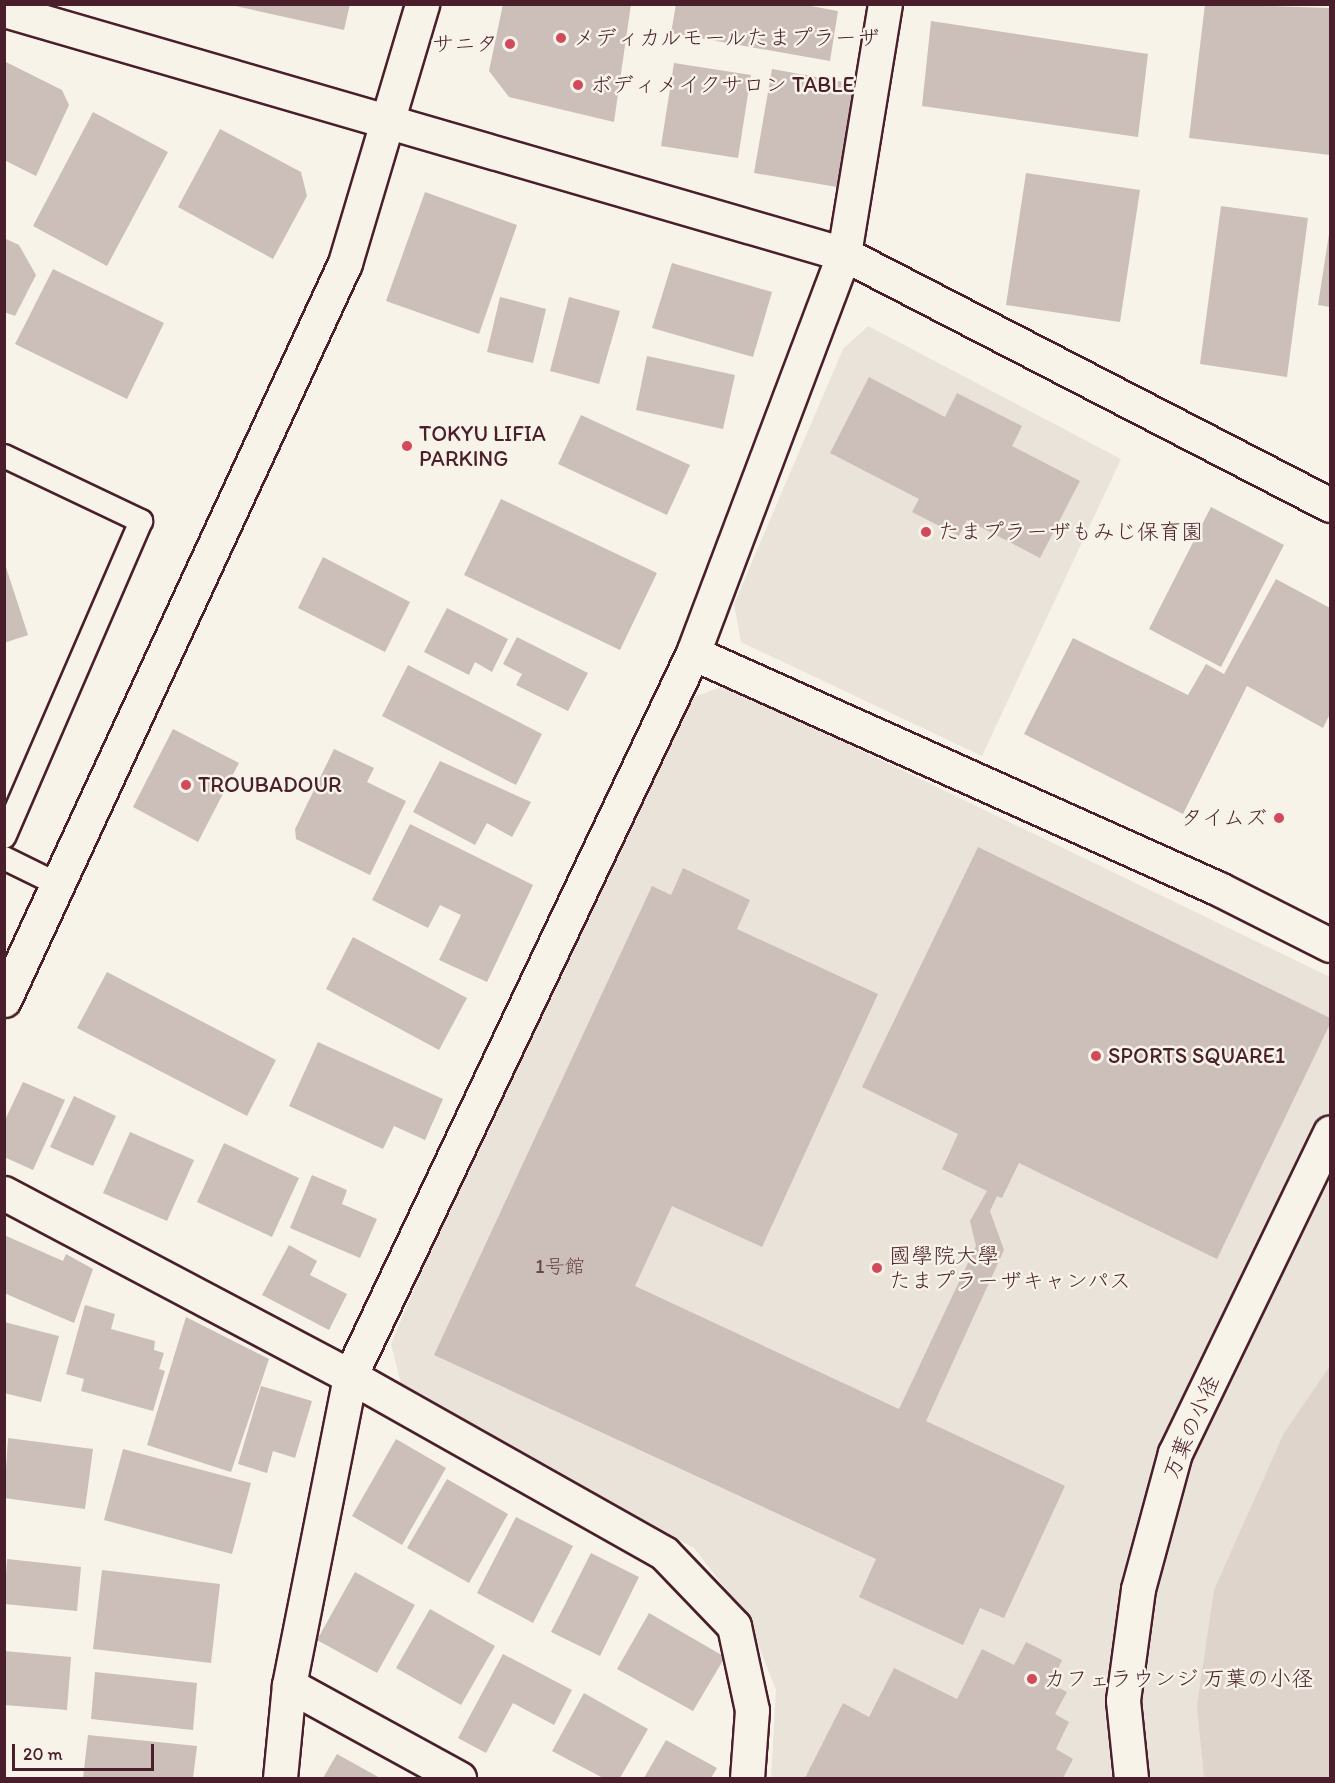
<!DOCTYPE html>
<meta charset="utf-8">
<style>
body{margin:0}
#map{position:relative;width:1335px;height:1783px;overflow:hidden;background:#f7f3e8;font-family:Itim,"Klee One",sans-serif}
div>[style]{position:absolute}
.built>*{inset:0;background:#eae3da}
.green>*{inset:0;background:#ded4cc}
.building>*{inset:0;background:#ccbfb9}
.roads{filter:drop-shadow(2px 0 #4a1f2b) drop-shadow(-2px 0 #4a1f2b) drop-shadow(0 2px #4a1f2b) drop-shadow(0 -2px #4a1f2b)}
.service>*{height:22px;margin:-11px;padding:0 11px;transform-origin:11px;border-radius:11px;background:#f7f3e8}
.pedestrian>*{height:33px;margin:-16.5px;padding:0 16.5px;transform-origin:16.5px;border-radius:16.5px;background:#f7f3e8}
.minor>*{height:33px;margin:-16.5px;padding:0 16.5px;transform-origin:16.5px;border-radius:16.5px;background:#f7f3e8}
.tertiary>*{height:33px;margin:-16.5px;padding:0 16.5px;transform-origin:16.5px;border-radius:16.5px;background:#f7f3e8}
.dots>*{width:16px;height:16px;translate:-50% -50%;box-sizing:border-box;border:3px solid #f7f3e8;border-radius:50%}
span{translate:-50% -50%;white-space:nowrap;text-align:center;line-height:1.15;-webkit-text-stroke:5px #f7f3e8;paint-order:stroke}
.number-label{font-size:20px;color:#6a474e}
.number-label span{-webkit-text-stroke-width:0}
.poi-label{font-size:22px;color:#4a1f2b}
.left{translate:0 -50%;text-align:left}
.right{translate:-100% -50%;text-align:right}
.street-label{font-size:22px;color:#4a1f2b}
.frame{position:absolute;inset:0;border:6px solid #4a1f2b;pointer-events:none}
.scale{position:absolute;left:12px;top:1744px;width:142px;height:27px;box-sizing:border-box;border:3px solid #4a1f2b;border-top:0;padding-left:8px;font-size:18px;line-height:21px;white-space:nowrap;color:#4a1f2b;-webkit-text-stroke:4px #f7f3e8;paint-order:stroke}
</style>
<div id="map">
<div class="built">
<i style="clip-path:polygon(868px 326px,1121px 459px,982px 756px,741px 642px,734px 604px,843px 349px)"></i>
<i style="clip-path:polygon(726px 685px,1330px 977px,1330px 1778px,771px 1778px,776px 1690px,747px 1617px,694px 1548px,402px 1388px,391px 1344px,454px 1193px,694px 697px)"></i>
</div>
<div class="green">
<i style="clip-path:polygon(1330px 1366px,1330px 1778px,1204px 1778px,1197px 1706px,1214px 1590px,1284px 1433px)"></i>
</div>
<div class="building">
<i style="clip-path:polygon(226px 4px,350px 4px,344px 30px)"></i>
<i style="clip-path:polygon(503px 4px,631px 4px,614px 122px,509px 97px,489px 71px)"></i>
<i style="clip-path:polygon(676px 4px,800px 4px,838px 11px,830px 61px,671px 33px)"></i>
<i style="clip-path:polygon(1205px 4px,1330px 8px,1330px 155px,1189px 138px)"></i>
<i style="clip-path:polygon(931px 21px,1148px 54px,1138px 137px,922px 106px)"></i>
<i style="clip-path:polygon(4px 61px,62px 90px,69px 105px,36px 176px,4px 160px)"></i>
<i style="clip-path:polygon(674px 63px,751px 75px,738px 158px,661px 146px)"></i>
<i style="clip-path:polygon(772px 69px,855px 84px,837px 187px,754px 173px)"></i>
<i style="clip-path:polygon(93px 112px,168px 152px,107px 266px,33px 226px)"></i>
<i style="clip-path:polygon(220px 129px,301px 172px,307px 196px,273px 259px,178px 207px)"></i>
<i style="clip-path:polygon(1026px 173px,1140px 190px,1120px 322px,1006px 305px)"></i>
<i style="clip-path:polygon(425px 192px,517px 225px,479px 334px,386px 301px)"></i>
<i style="clip-path:polygon(1221px 206px,1308px 218px,1287px 377px,1200px 364px)"></i>
<i style="clip-path:polygon(1329px 234px,1330px 234px,1330px 307px,1318px 305px)"></i>
<i style="clip-path:polygon(4px 238px,19px 245px,36px 275px,15px 316px,4px 312px)"></i>
<i style="clip-path:polygon(672px 263px,772px 292px,753px 357px,652px 328px)"></i>
<i style="clip-path:polygon(53px 269px,164px 323px,127px 399px,15px 344px)"></i>
<i style="clip-path:polygon(500px 297px,546px 309px,533px 363px,487px 352px)"></i>
<i style="clip-path:polygon(569px 297px,620px 311px,599px 384px,550px 371px)"></i>
<i style="clip-path:polygon(647px 356px,735px 375px,723px 429px,636px 410px)"></i>
<i style="clip-path:polygon(869px 377px,945px 417px,957px 393px,1022px 426px,1012px 446px,1080px 481px,1040px 558px,967px 520px,959px 536px,912px 512px,919px 499px,830px 453px)"></i>
<i style="clip-path:polygon(581px 415px,690px 465px,667px 515px,558px 464px)"></i>
<i style="clip-path:polygon(501px 499px,657px 573px,620px 650px,464px 575px)"></i>
<i style="clip-path:polygon(1211px 507px,1284px 545px,1221px 667px,1149px 629px)"></i>
<i style="clip-path:polygon(323px 557px,410px 602px,385px 652px,298px 608px)"></i>
<i style="clip-path:polygon(4px 561px,28px 635px,4px 643px)"></i>
<i style="clip-path:polygon(1276px 579px,1330px 608px,1330px 714px,1323px 728px,1247px 686px,1183px 814px,1024px 734px,1073px 638px,1188px 695px,1206px 664px,1224px 674px)"></i>
<i style="clip-path:polygon(447px 608px,508px 639px,492px 672px,475px 662px,469px 675px,424px 652px)"></i>
<i style="clip-path:polygon(517px 637px,588px 673px,568px 711px,516px 685px,522px 674px,503px 664px)"></i>
<i style="clip-path:polygon(408px 665px,542px 734px,516px 785px,382px 716px)"></i>
<i style="clip-path:polygon(173px 729px,239px 763px,198px 842px,133px 807px)"></i>
<i style="clip-path:polygon(334px 749px,374px 768px,367px 782px,406px 801px,370px 875px,296px 839px,295px 829px)"></i>
<i style="clip-path:polygon(440px 761px,531px 802px,512px 837px,487px 823px,475px 845px,413px 812px)"></i>
<i style="clip-path:polygon(410px 824px,533px 885px,487px 982px,439px 960px,461px 915px,440px 905px,428px 928px,372px 900px)"></i>
<i style="clip-path:polygon(978px 847px,1330px 1018px,1330px 1024px,1217px 1259px,1019px 1163px,1002px 1198px,997px 1196px,990px 1211px,1004px 1250px,926px 1421px,1065px 1486px,1004px 1618px,980px 1608px,963px 1645px,859px 1597px,876px 1559px,434px 1355px,652px 886px,671px 895px,683px 868px,750px 900px,737px 929px,878px 994px,762px 1247px,672px 1206px,635px 1286px,899px 1409px,976px 1246px,970px 1221px,987px 1191px,942px 1169px,958px 1134px,862px 1087px)"></i>
<i style="clip-path:polygon(353px 937px,467px 998px,439px 1050px,326px 989px)"></i>
<i style="clip-path:polygon(107px 972px,276px 1060px,247px 1116px,77px 1028px)"></i>
<i style="clip-path:polygon(318px 1042px,443px 1099px,425px 1140px,394px 1126px,383px 1149px,289px 1106px)"></i>
<i style="clip-path:polygon(23px 1082px,65px 1100px,33px 1170px,4px 1157px,4px 1122px)"></i>
<i style="clip-path:polygon(74px 1096px,116px 1116px,93px 1166px,50px 1147px)"></i>
<i style="clip-path:polygon(130px 1132px,194px 1160px,167px 1221px,103px 1193px)"></i>
<i style="clip-path:polygon(224px 1143px,299px 1178px,272px 1237px,197px 1202px)"></i>
<i style="clip-path:polygon(312px 1175px,347px 1190px,342px 1204px,377px 1219px,360px 1258px,290px 1228px)"></i>
<i style="clip-path:polygon(4px 1235px,63px 1261px,66px 1254px,93px 1269px,74px 1323px,4px 1293px)"></i>
<i style="clip-path:polygon(289px 1245px,317px 1261px,310px 1275px,347px 1294px,329px 1330px,262px 1295px)"></i>
<i style="clip-path:polygon(85px 1305px,115px 1314px,111px 1329px,155px 1341px,154px 1350px,164px 1353px,159px 1369px,165px 1371px,153px 1411px,81px 1391px,84px 1379px,66px 1374px)"></i>
<i style="clip-path:polygon(186px 1317px,269px 1359px,231px 1472px,147px 1445px)"></i>
<i style="clip-path:polygon(4px 1322px,59px 1336px,41px 1402px,4px 1393px)"></i>
<i style="clip-path:polygon(261px 1386px,312px 1401px,295px 1458px,273px 1451px,267px 1473px,238px 1464px)"></i>
<i style="clip-path:polygon(8px 1438px,93px 1449px,85px 1509px,4px 1498px)"></i>
<i style="clip-path:polygon(396px 1439px,446px 1468px,402px 1545px,352px 1516px)"></i>
<i style="clip-path:polygon(123px 1449px,251px 1483px,232px 1554px,104px 1520px)"></i>
<i style="clip-path:polygon(447px 1479px,508px 1514px,469px 1583px,407px 1548px)"></i>
<i style="clip-path:polygon(516px 1517px,573px 1546px,533px 1623px,477px 1593px)"></i>
<i style="clip-path:polygon(591px 1553px,639px 1577px,600px 1656px,551px 1632px)"></i>
<i style="clip-path:polygon(7px 1559px,81px 1567px,77px 1611px,4px 1604px)"></i>
<i style="clip-path:polygon(102px 1570px,220px 1584px,211px 1663px,93px 1649px)"></i>
<i style="clip-path:polygon(355px 1572px,415px 1605px,377px 1673px,317px 1640px)"></i>
<i style="clip-path:polygon(430px 1609px,495px 1646px,461px 1705px,396px 1668px)"></i>
<i style="clip-path:polygon(649px 1613px,725px 1657px,693px 1711px,617px 1669px)"></i>
<i style="clip-path:polygon(1026px 1642px,1062px 1660px,1051px 1684px,1067px 1692px,1055px 1714px,1069px 1722px,1056px 1749px,1073px 1759px,1063px 1778px,805px 1778px,843px 1703px,869px 1717px,894px 1668px,957px 1699px,982px 1649px,1014px 1665px)"></i>
<i style="clip-path:polygon(4px 1651px,71px 1657px,67px 1710px,4px 1705px)"></i>
<i style="clip-path:polygon(503px 1654px,572px 1690px,554px 1725px,513px 1703px,486px 1753px,458px 1738px)"></i>
<i style="clip-path:polygon(95px 1672px,197px 1683px,193px 1730px,91px 1719px)"></i>
<i style="clip-path:polygon(584px 1693px,648px 1729px,620px 1778px,603px 1778px,552px 1751px)"></i>
<i style="clip-path:polygon(88px 1735px,197px 1746px,193px 1778px,83px 1778px)"></i>
<i style="clip-path:polygon(666px 1740px,717px 1768px,711px 1778px,644px 1778px)"></i>
<i style="clip-path:polygon(337px 1754px,380px 1778px,323px 1778px)"></i>
</div>
<div class="roads">
<div class="service">
<i style="left:4px;top:456px;width:152px;rotate:25.4deg"></i>
<i style="left:141px;top:521px;width:344px;rotate:113.4deg"></i>
<i style="left:4px;top:858px;width:57px;rotate:26.1deg"></i>
</div>
<div class="pedestrian">
<i style="left:1131px;top:1778px;width:78px;rotate:-95.9deg"></i>
<i style="left:1123px;top:1700px;width:112px;rotate:-82.3deg"></i>
<i style="left:1138px;top:1589px;width:141px;rotate:-74.8deg"></i>
<i style="left:1175px;top:1453px;width:356px;rotate:-64.2deg"></i>
</div>
<div class="minor">
<i style="left:693px;top:653px;width:577px;rotate:24.16deg"></i>
<i style="left:1219px;top:889px;width:124px;rotate:26.8deg"></i>
<i style="left:4px;top:1193px;width:391px;rotate:27.9deg"></i>
<i style="left:350px;top:1376px;width:360px;rotate:29.4deg"></i>
<i style="left:664px;top:1553px;width:101px;rotate:46.2deg"></i>
<i style="left:734px;top:1626px;width:86px;rotate:77.9deg"></i>
<i style="left:752px;top:1710px;width:68px;rotate:94.2deg"></i>
<i style="left:289px;top:1685px;width:194px;rotate:28.7deg"></i>
<i style="left:280px;top:1778px;width:93px;rotate:-84.5deg"></i>
<i style="left:289px;top:1685px;width:315px;rotate:-78.8deg"></i>
<i style="left:350px;top:1376px;width:800px;rotate:-64.62deg"></i>
<i style="left:693px;top:653px;width:427px;rotate:-69.3deg"></i>
<i style="left:844px;top:254px;width:253px;rotate:-80.7deg"></i>
</div>
<div class="tertiary">
<i style="left:4px;top:10px;width:875px;rotate:16.2deg"></i>
<i style="left:844px;top:254px;width:547px;rotate:27.31deg"></i>
<i style="left:4px;top:1000px;width:812px;rotate:-65.17deg"></i>
<i style="left:345px;top:263px;width:270px;rotate:-73.4deg"></i>
</div>
</div>
<div class="dots">
<i style="left:561px;top:38px;background:#d1495b"></i>
<i style="left:510px;top:44px;background:#d1495b"></i>
<i style="left:578px;top:85px;background:#d1495b"></i>
<i style="left:407px;top:446px;background:#d1495b"></i>
<i style="left:926px;top:532px;background:#d1495b"></i>
<i style="left:186px;top:785px;background:#d1495b"></i>
<i style="left:1279px;top:818px;background:#d1495b"></i>
<i style="left:1096px;top:1056px;background:#d1495b"></i>
<i style="left:877px;top:1268px;background:#d1495b"></i>
<i style="left:1032px;top:1679px;background:#d1495b"></i>
</div>
<div class="number-label">
<span style="left:560px;top:1266px">1号館</span>
</div>
<div class="poi-label">
<span class="left" style="left:573px;top:38px">メディカルモールたまプラーザ</span>
<span class="right" style="left:498px;top:44px">サニタ</span>
<span class="left" style="left:590px;top:85px">ボディメイクサロン TABLE</span>
<span class="left" style="left:419px;top:446px">TOKYU LIFIA<br>PARKING</span>
<span class="left" style="left:938px;top:532px">たまプラーザもみじ保育園</span>
<span class="left" style="left:198px;top:785px">TROUBADOUR</span>
<span class="right" style="left:1267px;top:818px">タイムズ</span>
<span class="left" style="left:1108px;top:1056px">SPORTS SQUARE1</span>
<span class="left" style="left:889px;top:1268px">國學院大學<br>たまプラーザキャンパス</span>
<span class="left" style="left:1044px;top:1679px">カフェラウンジ 万葉の小径</span>
</div>
<div class="street-label">
<span style="left:1191px;top:1427px;rotate:-67deg">万葉の小径</span>
</div>
<div class="frame"></div>
<div class="scale">20 m</div>
</div>
